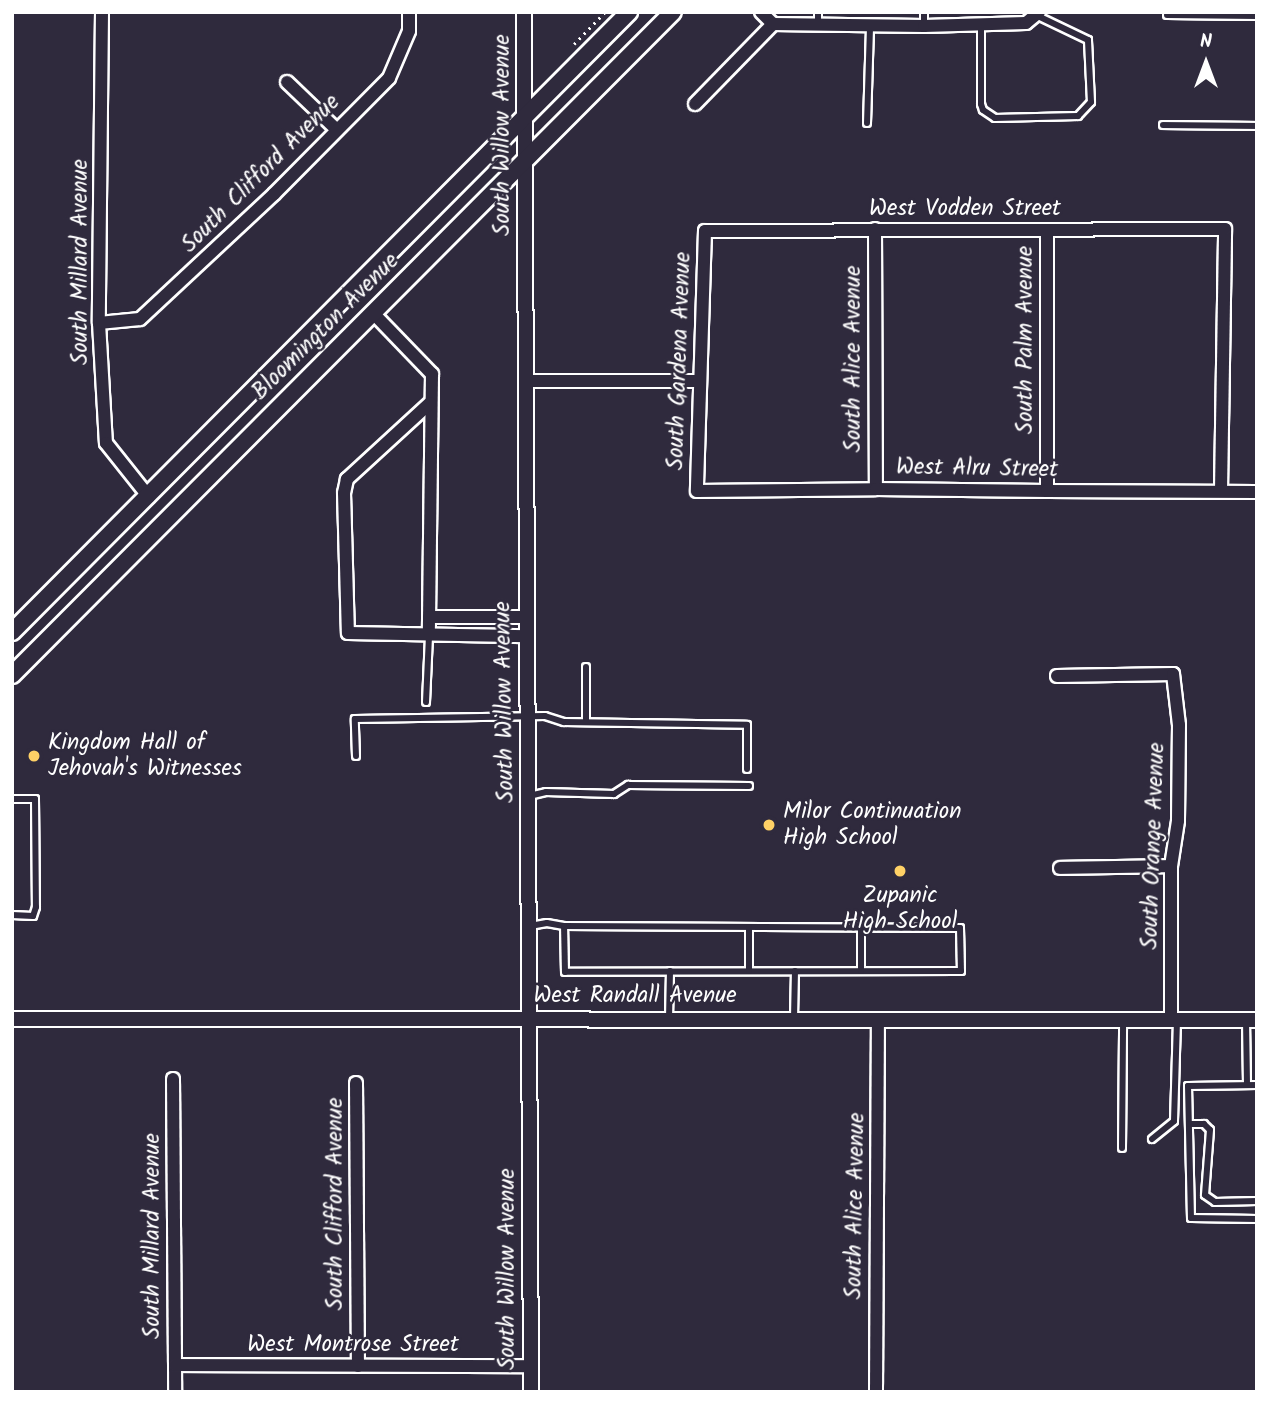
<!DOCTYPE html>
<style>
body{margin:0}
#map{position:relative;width:1269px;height:1404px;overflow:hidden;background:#2f2a3d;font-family:Kalam,sans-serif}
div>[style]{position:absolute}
.path>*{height:2.5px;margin-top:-1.25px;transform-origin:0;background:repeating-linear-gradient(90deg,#fff 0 2px,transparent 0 7px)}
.roads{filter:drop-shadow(2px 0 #fff) drop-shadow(-2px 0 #fff) drop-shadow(0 2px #fff) drop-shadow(0 -2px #fff)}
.service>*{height:6px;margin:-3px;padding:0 3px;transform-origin:3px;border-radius:3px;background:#2f2a3d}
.minor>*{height:12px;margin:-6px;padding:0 6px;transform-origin:6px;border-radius:6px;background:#2f2a3d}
.tertiary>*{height:14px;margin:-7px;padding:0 7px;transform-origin:7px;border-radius:7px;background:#2f2a3d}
.secondary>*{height:16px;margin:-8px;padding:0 8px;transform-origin:8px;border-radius:8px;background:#2f2a3d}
.dots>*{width:19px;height:19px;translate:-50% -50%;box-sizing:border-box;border:4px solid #2f2a3d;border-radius:50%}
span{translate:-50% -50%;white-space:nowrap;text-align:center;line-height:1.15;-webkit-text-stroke:5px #2f2a3d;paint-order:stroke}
.street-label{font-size:23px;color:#fff}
.poi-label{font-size:23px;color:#fff}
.left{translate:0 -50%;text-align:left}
.frame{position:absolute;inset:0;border:14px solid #fff;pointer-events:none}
.north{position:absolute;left:1171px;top:28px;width:70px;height:70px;-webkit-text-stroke:5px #2f2a3d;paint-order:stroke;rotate:0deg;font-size:19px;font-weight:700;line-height:28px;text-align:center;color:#fff}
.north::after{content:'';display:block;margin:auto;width:24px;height:32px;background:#fff;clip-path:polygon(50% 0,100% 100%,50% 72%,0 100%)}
</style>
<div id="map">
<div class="path">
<i style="left:574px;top:44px;width:45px;rotate:-45.9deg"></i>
</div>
<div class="roads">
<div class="service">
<i style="left:818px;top:12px;width:13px;rotate:90deg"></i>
<i style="left:924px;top:12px;width:14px;rotate:90deg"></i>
<i style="left:1167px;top:15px;width:90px;rotate:0.6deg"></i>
<i style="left:981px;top:24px;width:80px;rotate:90deg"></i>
<i style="left:981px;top:104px;width:6px;rotate:72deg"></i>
<i style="left:983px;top:110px;width:14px;rotate:34deg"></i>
<i style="left:995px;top:118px;width:83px;rotate:-1.4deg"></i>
<i style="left:1078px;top:116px;width:19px;rotate:-47deg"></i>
<i style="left:1091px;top:102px;width:62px;rotate:-92.8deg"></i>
<i style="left:1088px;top:40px;width:55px;rotate:-154.4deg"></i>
<i style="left:867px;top:123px;width:98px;rotate:-88.2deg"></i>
<i style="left:1163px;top:125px;width:94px;rotate:0.6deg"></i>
<i style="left:426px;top:702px;width:67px;rotate:-87.4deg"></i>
<i style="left:586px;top:722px;width:55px;rotate:-90deg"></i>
<i style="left:356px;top:756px;width:37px;rotate:-92deg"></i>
<i style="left:355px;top:719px;width:190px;rotate:-0.9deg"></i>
<i style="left:545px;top:716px;width:20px;rotate:18deg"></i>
<i style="left:564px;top:722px;width:183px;rotate:0.9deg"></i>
<i style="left:747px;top:725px;width:44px;rotate:90deg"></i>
<i style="left:529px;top:796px;width:17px;rotate:-13deg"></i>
<i style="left:546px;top:792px;width:68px;rotate:1.7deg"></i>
<i style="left:614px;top:794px;width:17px;rotate:-33deg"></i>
<i style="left:628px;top:785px;width:121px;rotate:0.5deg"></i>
<i style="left:12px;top:799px;width:23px"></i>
<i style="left:35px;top:799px;width:108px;rotate:89.5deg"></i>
<i style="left:36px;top:907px;width:9px;rotate:108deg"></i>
<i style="left:33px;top:916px;width:21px;rotate:-177deg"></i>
<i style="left:530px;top:926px;width:17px;rotate:-10deg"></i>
<i style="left:547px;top:923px;width:17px;rotate:10deg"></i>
<i style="left:564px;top:926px;width:396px;rotate:0.3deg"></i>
<i style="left:960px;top:928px;width:43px;rotate:88.7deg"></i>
<i style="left:961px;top:971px;width:396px;rotate:179.9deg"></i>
<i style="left:565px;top:972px;width:46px;rotate:-91.2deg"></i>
<i style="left:749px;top:927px;width:44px;rotate:90deg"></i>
<i style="left:861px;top:927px;width:44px;rotate:90deg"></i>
<i style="left:794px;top:1018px;width:47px;rotate:-88.8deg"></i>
<i style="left:669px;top:1019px;width:48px;rotate:-88.8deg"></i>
<i style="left:1246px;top:1020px;width:65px;rotate:89.1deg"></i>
<i style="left:1257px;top:1085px;width:69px;rotate:179.2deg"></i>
<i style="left:1188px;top:1086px;width:132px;rotate:88.7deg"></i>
<i style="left:1191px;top:1218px;width:66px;rotate:0.9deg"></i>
<i style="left:1189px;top:1124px;width:15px"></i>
<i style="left:1204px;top:1124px;width:8px;rotate:45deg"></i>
<i style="left:1210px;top:1130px;width:65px;rotate:94.4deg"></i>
<i style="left:1205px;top:1195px;width:12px;rotate:35deg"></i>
<i style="left:1215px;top:1202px;width:42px;rotate:-1.4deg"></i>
<i style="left:1152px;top:1139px;width:28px;rotate:-39deg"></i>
<i style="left:1174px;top:1121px;width:101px;rotate:-88.3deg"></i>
<i style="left:1122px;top:1148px;width:126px;rotate:-89.5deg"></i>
</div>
<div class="minor">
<i style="left:102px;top:12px;width:311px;rotate:90.6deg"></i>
<i style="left:99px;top:323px;width:120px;rotate:86.7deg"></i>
<i style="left:106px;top:443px;width:69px;rotate:51.5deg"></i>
<i style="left:761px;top:12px;width:17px;rotate:45deg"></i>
<i style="left:287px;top:82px;width:68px;rotate:43.8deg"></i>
<i style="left:695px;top:104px;width:112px;rotate:-45.7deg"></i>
<i style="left:773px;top:24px;width:151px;rotate:0.8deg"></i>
<i style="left:924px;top:26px;width:102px;rotate:-1.7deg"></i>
<i style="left:1026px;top:23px;width:17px;rotate:-40deg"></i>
<i style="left:875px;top:229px;width:260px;rotate:89.8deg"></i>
<i style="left:1047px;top:231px;width:260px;rotate:90deg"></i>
<i style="left:373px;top:313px;width:85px;rotate:46deg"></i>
<i style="left:432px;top:374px;width:261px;rotate:90.7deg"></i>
<i style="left:99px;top:323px;width:41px;rotate:-5.6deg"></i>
<i style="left:140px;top:319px;width:183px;rotate:-43deg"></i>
<i style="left:274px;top:194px;width:163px;rotate:-45.2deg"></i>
<i style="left:389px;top:78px;width:51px;rotate:-66.9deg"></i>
<i style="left:409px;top:31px;width:19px;rotate:-90deg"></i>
<i style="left:525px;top:381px;width:175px"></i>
<i style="left:430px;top:403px;width:113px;rotate:137.5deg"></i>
<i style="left:347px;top:479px;width:14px;rotate:102deg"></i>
<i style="left:344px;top:493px;width:140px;rotate:88.4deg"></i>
<i style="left:348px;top:633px;width:180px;rotate:1deg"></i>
<i style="left:1221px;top:491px;width:262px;rotate:-89.1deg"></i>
<i style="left:1225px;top:229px;width:520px;rotate:179.78deg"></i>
<i style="left:705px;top:231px;width:260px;rotate:91.8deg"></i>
<i style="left:697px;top:491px;width:179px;rotate:-0.6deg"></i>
<i style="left:876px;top:489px;width:171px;rotate:0.7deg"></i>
<i style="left:1047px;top:491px;width:210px;rotate:0.3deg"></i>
<i style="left:429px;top:617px;width:99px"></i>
<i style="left:1057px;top:676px;width:116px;rotate:-1deg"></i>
<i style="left:1173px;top:674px;width:51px;rotate:83.3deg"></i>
<i style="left:1179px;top:725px;width:96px;rotate:90.6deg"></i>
<i style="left:1178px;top:821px;width:46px;rotate:98.8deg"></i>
<i style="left:1171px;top:866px;width:154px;rotate:90deg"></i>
<i style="left:1060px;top:868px;width:111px;rotate:-1deg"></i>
<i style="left:173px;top:1079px;width:313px;rotate:89.6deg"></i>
<i style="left:356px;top:1083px;width:283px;rotate:89.6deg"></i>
<i style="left:175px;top:1365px;width:356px;rotate:0.2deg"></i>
<i style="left:876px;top:1392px;width:372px;rotate:-89.7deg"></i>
</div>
<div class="tertiary">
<i style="left:524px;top:12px;width:1380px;rotate:89.71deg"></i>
<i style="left:12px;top:1019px;width:1245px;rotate:0.05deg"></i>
</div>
<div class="secondary">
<i style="left:12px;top:632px;width:875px;rotate:-45.14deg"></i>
<i style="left:12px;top:675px;width:936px;rotate:-45.09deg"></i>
</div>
</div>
<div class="dots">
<i style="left:34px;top:756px;background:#ffd166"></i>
<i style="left:769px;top:825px;background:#ffd166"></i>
<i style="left:900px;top:871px;background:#ffd166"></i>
</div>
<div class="street-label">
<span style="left:503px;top:135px;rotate:-90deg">South Willow Avenue</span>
<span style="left:261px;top:174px;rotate:-45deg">South Clifford Avenue</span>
<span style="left:965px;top:209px">West Vodden Street</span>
<span style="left:81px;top:262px;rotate:-90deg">South Millard Avenue</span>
<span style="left:326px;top:327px;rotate:-45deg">Bloomington Avenue</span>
<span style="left:1026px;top:340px;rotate:-90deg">South Palm Avenue</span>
<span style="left:854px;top:359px;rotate:-90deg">South Alice Avenue</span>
<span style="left:680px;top:361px;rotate:-88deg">South Gardena Avenue</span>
<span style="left:977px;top:469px;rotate:1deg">West Alru Street</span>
<span style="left:505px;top:702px;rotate:-91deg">South Willow Avenue</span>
<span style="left:1154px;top:846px;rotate:-88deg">South Orange Avenue</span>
<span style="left:635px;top:996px">West Randall Avenue</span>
<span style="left:336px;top:1204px;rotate:-90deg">South Clifford Avenue</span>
<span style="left:856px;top:1206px;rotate:-89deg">South Alice Avenue</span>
<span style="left:153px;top:1236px;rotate:-90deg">South Millard Avenue</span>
<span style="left:508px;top:1269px;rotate:-90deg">South Willow Avenue</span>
<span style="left:353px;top:1345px">West Montrose Street</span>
</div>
<div class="poi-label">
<span class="left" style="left:48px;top:756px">Kingdom Hall of<br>Jehovah's Witnesses</span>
<span class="left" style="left:783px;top:825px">Milor Continuation<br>High School</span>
<span style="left:900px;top:909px">Zupanic<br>High School</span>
</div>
<div class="frame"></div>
<div class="north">N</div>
</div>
